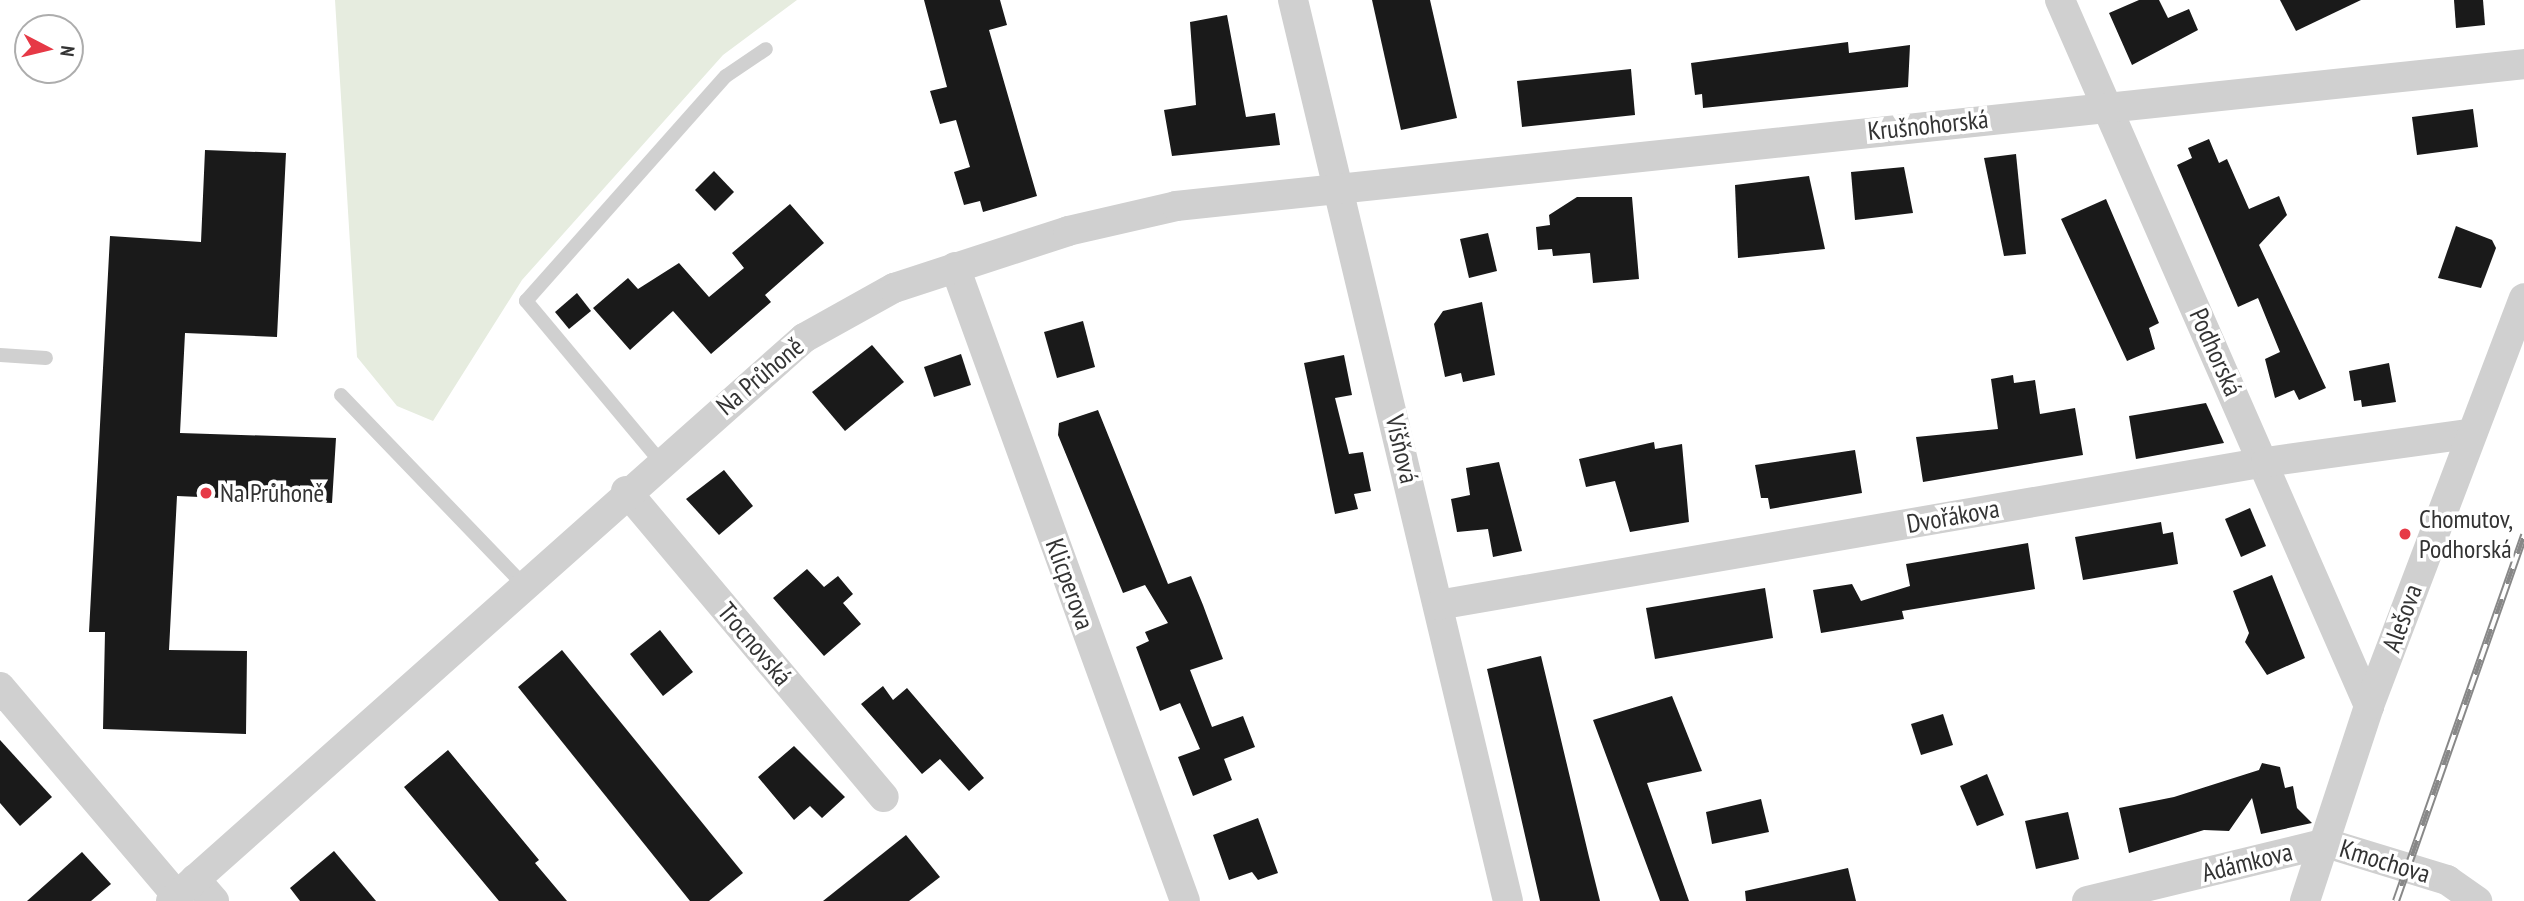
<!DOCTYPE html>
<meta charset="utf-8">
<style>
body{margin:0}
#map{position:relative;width:2524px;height:901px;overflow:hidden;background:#fff;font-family:"PT Sans Narrow",sans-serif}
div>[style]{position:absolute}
.green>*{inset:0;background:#e6ecdf}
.building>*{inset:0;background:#1a1a1a}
.service>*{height:14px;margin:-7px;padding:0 7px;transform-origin:7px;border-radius:7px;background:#d0d0d0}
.minor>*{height:30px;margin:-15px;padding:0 15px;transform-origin:15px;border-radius:15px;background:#d0d0d0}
.rail>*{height:8px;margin-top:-4px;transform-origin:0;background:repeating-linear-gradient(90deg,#fff 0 16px,#888 0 32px);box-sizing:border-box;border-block:2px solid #888}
.dots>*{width:19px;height:19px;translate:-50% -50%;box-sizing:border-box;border:4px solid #fff;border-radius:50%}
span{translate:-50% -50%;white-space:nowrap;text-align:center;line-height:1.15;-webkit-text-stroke:7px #fff;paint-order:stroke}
.street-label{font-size:26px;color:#333}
.poi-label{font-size:26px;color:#333}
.left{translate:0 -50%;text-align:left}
.north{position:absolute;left:14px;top:14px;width:70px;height:70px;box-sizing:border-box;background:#fff;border:2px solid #adadad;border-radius:50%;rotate:97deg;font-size:19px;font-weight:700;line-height:28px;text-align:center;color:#333}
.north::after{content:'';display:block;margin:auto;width:24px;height:32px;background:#e63946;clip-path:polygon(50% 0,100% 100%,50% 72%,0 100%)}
</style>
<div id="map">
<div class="green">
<i style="clip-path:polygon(335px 0,797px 0,723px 55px,522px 280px,433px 421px,397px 406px,357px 357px)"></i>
</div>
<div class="building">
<i style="clip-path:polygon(924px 0,1000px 0,1007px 25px,989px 30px,1037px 196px,983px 212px,980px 201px,964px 205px,954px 172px,970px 167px,956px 120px,940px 124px,930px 91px,947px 87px)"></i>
<i style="clip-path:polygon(1372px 0,1430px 0,1457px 118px,1401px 130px)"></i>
<i style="clip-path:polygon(2139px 0,2159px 0,2168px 18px,2189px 9px,2198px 30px,2132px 65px,2109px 13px)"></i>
<i style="clip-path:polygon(2280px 0,2361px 0,2296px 31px)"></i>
<i style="clip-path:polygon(2454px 0,2483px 0,2485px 25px,2456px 28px)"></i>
<i style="clip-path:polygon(1227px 15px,1246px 117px,1275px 113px,1280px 145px,1172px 156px,1164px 110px,1196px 105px,1190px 22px)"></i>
<i style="clip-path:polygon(1848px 42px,1849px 53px,1910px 45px,1908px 87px,1703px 108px,1702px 94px,1695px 95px,1691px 63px)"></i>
<i style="clip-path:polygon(1631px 69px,1635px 115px,1522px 127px,1517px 81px)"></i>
<i style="clip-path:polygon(2473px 109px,2478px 147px,2417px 155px,2412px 117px)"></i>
<i style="clip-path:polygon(2209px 139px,2219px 163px,2227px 159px,2249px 209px,2279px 196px,2287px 215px,2259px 245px,2326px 388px,2299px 400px,2294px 390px,2275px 398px,2265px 359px,2280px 352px,2258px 298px,2238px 307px,2177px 165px,2192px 158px,2188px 148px)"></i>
<i style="clip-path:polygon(205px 150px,286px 153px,277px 337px,185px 333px,180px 433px,336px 438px,332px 503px,177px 496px,169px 650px,247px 651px,246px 734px,103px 729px,105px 632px,89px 632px,110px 236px,201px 242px)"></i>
<i style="clip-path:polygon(2016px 154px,2026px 254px,2004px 256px,1984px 158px)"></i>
<i style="clip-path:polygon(1904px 167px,1913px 213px,1855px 220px,1851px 172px)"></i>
<i style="clip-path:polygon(714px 171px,734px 192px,715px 211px,695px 190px)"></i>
<i style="clip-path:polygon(1809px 176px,1825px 249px,1738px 258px,1735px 185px)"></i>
<i style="clip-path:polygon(1577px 197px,1632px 197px,1639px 279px,1593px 283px,1590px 253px,1553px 256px,1552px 249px,1538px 250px,1536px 227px,1550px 225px,1549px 215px)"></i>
<i style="clip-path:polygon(2106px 199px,2159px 323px,2149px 328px,2155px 349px,2127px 361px,2061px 219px)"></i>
<i style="clip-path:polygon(790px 204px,824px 243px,765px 295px,771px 302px,711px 354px,673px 311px,630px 350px,593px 308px,628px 278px,638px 289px,679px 263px,709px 297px,744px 268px,732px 253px)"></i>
<i style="clip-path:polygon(2456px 226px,2492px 240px,2496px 248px,2481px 288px,2438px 278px)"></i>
<i style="clip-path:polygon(1488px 233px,1497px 271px,1469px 278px,1460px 239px)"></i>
<i style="clip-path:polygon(577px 293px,591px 311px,569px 329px,555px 312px)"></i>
<i style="clip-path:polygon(1482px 302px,1495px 375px,1463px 382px,1461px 373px,1445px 377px,1434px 324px,1443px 311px)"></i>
<i style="clip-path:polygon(1083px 321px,1095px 367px,1057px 378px,1044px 332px)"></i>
<i style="clip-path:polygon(872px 345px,904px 382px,845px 431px,812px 392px)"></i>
<i style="clip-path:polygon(961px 354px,971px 385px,934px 397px,924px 367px)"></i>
<i style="clip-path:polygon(1344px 355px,1352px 395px,1335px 398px,1349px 454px,1363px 452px,1371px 491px,1354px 494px,1358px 509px,1335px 514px,1304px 363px)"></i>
<i style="clip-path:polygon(2389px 363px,2396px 402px,2362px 407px,2361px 400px,2354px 401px,2349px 371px)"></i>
<i style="clip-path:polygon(2013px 375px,2014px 383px,2035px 380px,2040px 414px,2075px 408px,2083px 455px,1923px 482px,1916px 437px,1998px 429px,1991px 379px)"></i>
<i style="clip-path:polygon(2206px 403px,2224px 443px,2136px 459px,2129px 416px)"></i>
<i style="clip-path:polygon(1098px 410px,1168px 584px,1191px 576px,1203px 605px,1223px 659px,1190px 670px,1212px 727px,1243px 716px,1255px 747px,1224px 759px,1232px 780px,1193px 796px,1178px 757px,1200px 749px,1180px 703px,1160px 711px,1136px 647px,1149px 641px,1145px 632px,1168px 623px,1145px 585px,1123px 593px,1058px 435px,1059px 423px)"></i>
<i style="clip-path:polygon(1654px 442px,1655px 449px,1682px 444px,1689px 522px,1630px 532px,1615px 481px,1586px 487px,1579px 459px)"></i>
<i style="clip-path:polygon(1855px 450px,1862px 493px,1770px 509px,1768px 498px,1761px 498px,1755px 465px)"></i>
<i style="clip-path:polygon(1499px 462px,1522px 551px,1493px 557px,1488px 529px,1457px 532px,1451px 499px,1470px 495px,1466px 468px)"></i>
<i style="clip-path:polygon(724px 470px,753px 506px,719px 535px,686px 499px)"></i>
<i style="clip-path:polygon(2250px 508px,2266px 546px,2241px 557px,2225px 519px)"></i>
<i style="clip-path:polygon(2161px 522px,2163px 534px,2173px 532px,2178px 564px,2083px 580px,2075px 537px)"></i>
<i style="clip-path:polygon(2028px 543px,2035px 589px,1902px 611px,1904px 619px,1821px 633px,1813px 590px,1852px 584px,1861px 601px,1910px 586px,1906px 564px)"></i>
<i style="clip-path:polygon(807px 569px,824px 587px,838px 576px,853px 594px,843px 603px,861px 624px,824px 656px,773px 598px)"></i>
<i style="clip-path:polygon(2272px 575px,2305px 658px,2267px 675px,2245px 642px,2249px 633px,2233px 591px)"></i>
<i style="clip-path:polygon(1765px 588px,1773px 638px,1655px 659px,1646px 608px)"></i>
<i style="clip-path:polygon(660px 630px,693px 672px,663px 696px,630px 654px)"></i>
<i style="clip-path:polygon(562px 650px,743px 873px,709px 901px,690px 901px,518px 687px)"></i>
<i style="clip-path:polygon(1541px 656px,1589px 857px,1600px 901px,1540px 901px,1487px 669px)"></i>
<i style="clip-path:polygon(883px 686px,893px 700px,907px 688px,984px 778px,969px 791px,940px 759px,922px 774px,861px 704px)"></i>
<i style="clip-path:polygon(1672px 696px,1702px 771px,1647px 783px,1689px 901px,1660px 901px,1593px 720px)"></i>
<i style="clip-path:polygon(1943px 714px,1953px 745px,1921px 755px,1911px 724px)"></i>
<i style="clip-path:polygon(0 740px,52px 797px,20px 826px,0 803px)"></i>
<i style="clip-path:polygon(794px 746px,845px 797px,822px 818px,810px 806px,794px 820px,758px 777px)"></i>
<i style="clip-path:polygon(448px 750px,539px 860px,535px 863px,567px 901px,499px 901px,404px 787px)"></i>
<i style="clip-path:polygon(2262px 763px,2280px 767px,2285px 788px,2293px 786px,2297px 808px,2312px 823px,2261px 834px,2252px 798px,2229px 831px,2204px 830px,2129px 853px,2119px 808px,2174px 797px,2259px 770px)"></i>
<i style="clip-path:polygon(1987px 774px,2004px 815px,1977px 826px,1960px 786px)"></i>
<i style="clip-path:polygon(1761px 799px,1769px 832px,1712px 844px,1706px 812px)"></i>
<i style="clip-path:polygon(2068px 812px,2079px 859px,2036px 869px,2025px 821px)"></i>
<i style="clip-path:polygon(1258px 818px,1278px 873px,1258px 880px,1252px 872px,1229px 880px,1213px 835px)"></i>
<i style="clip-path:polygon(906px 835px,940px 877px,909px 901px,823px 901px)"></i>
<i style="clip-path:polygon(334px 851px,376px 901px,300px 901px,290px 888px)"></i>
<i style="clip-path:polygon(82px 852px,111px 884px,91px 901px,27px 901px)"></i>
<i style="clip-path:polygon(1848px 868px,1856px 901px,1746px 901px,1745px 891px)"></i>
</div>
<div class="service">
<i style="left:0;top:355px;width:46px;rotate:3.7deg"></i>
<i style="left:341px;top:395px;width:262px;rotate:46.1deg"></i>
<i style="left:660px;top:461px;width:209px;rotate:-129.9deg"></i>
<i style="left:526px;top:301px;width:301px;rotate:-48.4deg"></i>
<i style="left:726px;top:76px;width:48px;rotate:-34deg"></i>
</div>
<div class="minor">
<i style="left:1293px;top:0;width:926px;rotate:76.58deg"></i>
<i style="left:2060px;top:0;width:771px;rotate:66.36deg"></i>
<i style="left:955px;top:267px;width:674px;rotate:70.06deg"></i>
<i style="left:626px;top:491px;width:400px;rotate:49.9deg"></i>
<i style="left:1438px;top:605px;width:840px;rotate:-9.8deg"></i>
<i style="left:2266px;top:462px;width:205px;rotate:-7.9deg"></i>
<i style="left:0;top:687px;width:274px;rotate:49.7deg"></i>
<i style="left:195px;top:879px;width:29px;rotate:49deg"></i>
<i style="left:171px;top:901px;width:847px;rotate:-41.65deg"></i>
<i style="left:804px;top:338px;width:103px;rotate:-29.1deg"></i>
<i style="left:894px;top:288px;width:183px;rotate:-18.1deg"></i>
<i style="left:1068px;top:231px;width:111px;rotate:-13deg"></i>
<i style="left:1176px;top:206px;width:1355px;rotate:-6.01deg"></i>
<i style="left:2087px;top:901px;width:246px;rotate:-13.6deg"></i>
<i style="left:2326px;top:843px;width:127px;rotate:17deg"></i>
<i style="left:2447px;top:880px;width:37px;rotate:35deg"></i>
<i style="left:2305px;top:901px;width:205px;rotate:-71.8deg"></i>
<i style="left:2369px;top:706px;width:436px;rotate:-69.2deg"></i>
</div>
<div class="rail">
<i style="left:2396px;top:901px;width:388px;rotate:-70.7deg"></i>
</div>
<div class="dots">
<i style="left:206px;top:493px;background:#e63946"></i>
<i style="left:2405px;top:534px;background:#e63946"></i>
</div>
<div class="street-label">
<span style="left:1928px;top:125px;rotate:-6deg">Krušnohorská</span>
<span style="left:2216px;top:352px;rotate:66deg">Podhorská</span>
<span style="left:760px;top:376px;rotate:-40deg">Na Průhoně</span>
<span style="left:1402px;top:449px;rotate:77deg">Višňová</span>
<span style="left:1953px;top:516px;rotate:-10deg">Dvořákova</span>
<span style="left:1070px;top:584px;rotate:70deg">Klicperova</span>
<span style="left:2402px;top:618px;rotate:-70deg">Alešova</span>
<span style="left:755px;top:644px;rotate:50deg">Trocnovská</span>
<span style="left:2385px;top:861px;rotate:17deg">Kmochova</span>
<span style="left:2247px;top:862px;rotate:-14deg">Adámkova</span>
</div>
<div class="poi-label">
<span class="left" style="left:220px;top:493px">Na Průhoně</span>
<span class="left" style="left:2419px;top:534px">Chomutov,<br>Podhorská</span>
</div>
<div class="north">N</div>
</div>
